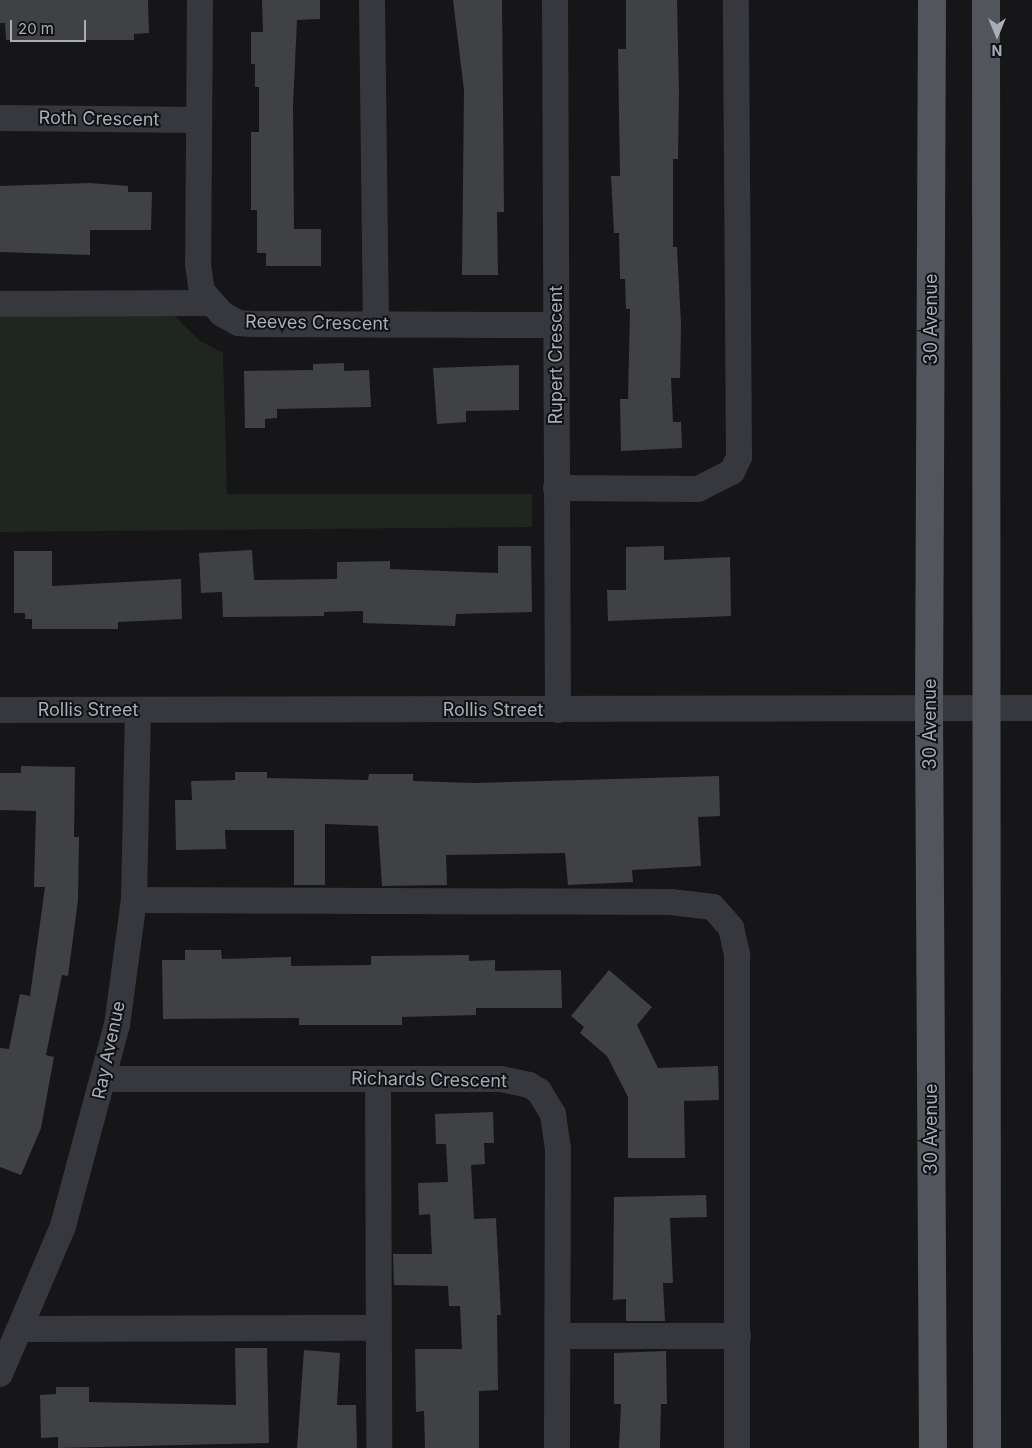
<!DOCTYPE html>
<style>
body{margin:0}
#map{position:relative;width:1032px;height:1448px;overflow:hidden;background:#161618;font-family:Inter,sans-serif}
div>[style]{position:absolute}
.green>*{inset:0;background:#1e261f}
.building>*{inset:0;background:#404145}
.minor>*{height:26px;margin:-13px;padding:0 13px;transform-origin:13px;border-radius:13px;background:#37383d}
.major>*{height:28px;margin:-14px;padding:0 14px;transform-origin:14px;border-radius:14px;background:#53555c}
span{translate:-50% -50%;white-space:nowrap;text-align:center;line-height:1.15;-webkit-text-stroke:4px #111113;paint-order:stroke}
.street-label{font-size:18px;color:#a8adb8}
.north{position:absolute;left:972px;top:10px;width:50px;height:50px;-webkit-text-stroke:4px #111113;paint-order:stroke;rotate:180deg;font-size:14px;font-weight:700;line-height:20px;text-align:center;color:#a8adb8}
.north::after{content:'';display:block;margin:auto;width:18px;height:22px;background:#a8adb8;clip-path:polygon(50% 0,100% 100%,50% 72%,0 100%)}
.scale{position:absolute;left:10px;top:20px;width:76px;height:22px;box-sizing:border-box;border:2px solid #a8adb8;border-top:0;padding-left:6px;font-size:15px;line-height:18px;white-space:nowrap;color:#a8adb8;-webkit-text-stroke:4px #111113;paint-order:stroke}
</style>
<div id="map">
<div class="green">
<i style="clip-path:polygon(0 312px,172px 314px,200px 341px,223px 353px,227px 494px,532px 494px,532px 527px,0 532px)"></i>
</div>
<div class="building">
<i style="clip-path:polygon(0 0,148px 0,149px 33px,134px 34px,134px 40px,6px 40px,5px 23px,0 23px)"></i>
<i style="clip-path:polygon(262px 0,320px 0,320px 19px,297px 20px,293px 105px,294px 229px,321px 229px,321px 266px,266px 266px,266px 253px,257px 253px,257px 210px,251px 210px,251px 132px,259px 132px,259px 87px,255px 87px,255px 64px,251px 64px,251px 32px,263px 32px)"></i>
<i style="clip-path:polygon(453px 0,502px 0,504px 212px,497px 212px,498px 275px,462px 275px,464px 90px)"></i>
<i style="clip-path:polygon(626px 0,677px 0,679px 91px,678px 159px,673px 159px,673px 247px,677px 247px,681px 324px,680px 378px,671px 378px,673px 422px,681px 422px,682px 448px,621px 451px,620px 399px,628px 399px,630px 309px,626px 309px,625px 279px,620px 279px,619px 233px,614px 233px,611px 176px,620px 176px,618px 49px,626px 49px)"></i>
<i style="clip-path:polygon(90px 183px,128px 186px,128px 192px,152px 192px,151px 230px,90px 230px,90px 255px,0 252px,0 186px)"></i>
<i style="clip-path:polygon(344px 363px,344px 371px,369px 370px,371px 407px,277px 409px,277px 418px,265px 419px,265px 428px,245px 428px,244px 371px,313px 370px,313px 364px)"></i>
<i style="clip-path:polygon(519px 365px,519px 410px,466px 411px,466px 422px,437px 424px,433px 368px)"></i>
<i style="clip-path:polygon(498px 546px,531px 546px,532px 612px,456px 614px,455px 626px,363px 623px,363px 611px,324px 612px,324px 616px,223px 617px,222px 592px,201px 593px,199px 553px,252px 550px,254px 580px,337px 579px,337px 562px,390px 561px,390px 569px,498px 573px)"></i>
<i style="clip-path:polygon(664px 546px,664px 560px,730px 557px,731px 616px,608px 621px,607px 590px,626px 590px,626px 547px)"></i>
<i style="clip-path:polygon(14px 551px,52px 551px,52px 586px,181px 579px,182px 619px,118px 622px,118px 629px,32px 629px,32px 619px,25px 619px,25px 613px,14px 613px)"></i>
<i style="clip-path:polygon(21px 766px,75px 767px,74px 837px,79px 837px,78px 900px,68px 976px,62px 975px,46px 1055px,54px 1057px,41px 1128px,21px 1175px,0 1167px,0 1048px,9px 1049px,20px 994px,30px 996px,45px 887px,34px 887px,36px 811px,0 810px,0 773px,21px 773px)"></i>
<i style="clip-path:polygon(235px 772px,267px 772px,267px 778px,368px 780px,369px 774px,413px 774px,413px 781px,473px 783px,719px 776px,720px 816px,698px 817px,701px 866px,632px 870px,633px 882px,568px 885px,565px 853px,446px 855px,447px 885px,382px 886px,378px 826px,325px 824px,325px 885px,294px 885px,294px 830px,225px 830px,226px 849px,176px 850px,175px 800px,192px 800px,191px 781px,235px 780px)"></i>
<i style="clip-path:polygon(185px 950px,221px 950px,222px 959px,291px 957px,291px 966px,371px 965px,371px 956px,469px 955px,469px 961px,495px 960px,495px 971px,561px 970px,562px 1008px,476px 1008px,476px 1015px,402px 1017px,402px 1025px,299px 1025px,299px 1018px,163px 1019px,162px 960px,185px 960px)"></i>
<i style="clip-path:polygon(609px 970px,652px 1007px,637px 1025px,658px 1068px,718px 1066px,719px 1100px,684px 1101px,685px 1158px,628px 1158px,628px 1097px,607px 1056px,580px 1033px,584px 1027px,571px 1016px)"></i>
<i style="clip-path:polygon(493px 1112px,494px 1143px,484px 1143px,485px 1164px,471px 1165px,474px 1219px,496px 1218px,501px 1315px,497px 1315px,498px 1390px,479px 1391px,479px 1448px,425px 1448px,424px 1411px,416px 1412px,415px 1349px,462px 1349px,460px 1306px,449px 1306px,448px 1286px,394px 1285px,393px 1254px,432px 1254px,430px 1214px,419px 1215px,418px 1183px,448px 1182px,446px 1144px,436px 1144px,435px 1114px)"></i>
<i style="clip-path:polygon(706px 1195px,707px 1217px,670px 1218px,673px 1283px,663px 1283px,665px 1321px,626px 1321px,626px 1299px,613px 1300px,614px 1197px)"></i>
<i style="clip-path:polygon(235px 1348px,267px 1348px,269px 1443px,58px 1448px,58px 1437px,41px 1438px,40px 1395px,56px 1394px,56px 1387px,89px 1387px,89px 1402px,236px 1405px)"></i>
<i style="clip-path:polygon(304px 1350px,340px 1353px,337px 1405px,356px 1405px,357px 1448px,297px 1448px)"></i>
<i style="clip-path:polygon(666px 1351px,667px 1404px,661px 1404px,660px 1448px,619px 1448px,621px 1404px,614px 1404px,614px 1353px)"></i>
</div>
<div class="minor">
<i style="left:200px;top:0;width:264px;rotate:90.4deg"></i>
<i style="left:198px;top:264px;width:27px;rotate:82deg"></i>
<i style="left:202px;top:291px;width:30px;rotate:49deg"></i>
<i style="left:222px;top:314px;width:18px;rotate:29deg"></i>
<i style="left:238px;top:323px;width:15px;rotate:4deg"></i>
<i style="left:253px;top:324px;width:303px;rotate:0.2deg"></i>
<i style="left:372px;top:0;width:324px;rotate:89.3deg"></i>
<i style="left:555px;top:0;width:710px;rotate:89.76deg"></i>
<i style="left:0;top:118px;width:199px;rotate:0.6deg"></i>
<i style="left:0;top:304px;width:210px;rotate:-0.3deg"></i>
<i style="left:556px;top:488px;width:142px;rotate:0.4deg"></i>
<i style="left:698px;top:489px;width:38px;rotate:-27deg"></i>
<i style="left:732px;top:472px;width:17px;rotate:-65deg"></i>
<i style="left:739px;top:457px;width:457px;rotate:-90.4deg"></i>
<i style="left:0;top:710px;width:1032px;rotate:-0.11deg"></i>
<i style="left:134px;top:900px;width:537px;rotate:0.21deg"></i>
<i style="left:671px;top:902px;width:42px;rotate:6.8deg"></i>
<i style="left:713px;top:907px;width:28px;rotate:49deg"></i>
<i style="left:731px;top:928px;width:28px;rotate:77deg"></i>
<i style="left:737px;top:955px;width:493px;rotate:90deg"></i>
<i style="left:104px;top:1079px;width:397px"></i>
<i style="left:501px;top:1079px;width:29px;rotate:12deg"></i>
<i style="left:529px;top:1085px;width:12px;rotate:31deg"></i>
<i style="left:539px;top:1091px;width:27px;rotate:59deg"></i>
<i style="left:553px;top:1114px;width:35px;rotate:82deg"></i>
<i style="left:558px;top:1149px;width:299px;rotate:90.2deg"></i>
<i style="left:378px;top:1079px;width:369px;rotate:89.8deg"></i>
<i style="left:21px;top:1329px;width:358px;rotate:-0.2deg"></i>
<i style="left:558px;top:1336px;width:180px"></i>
<i style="left:0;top:1374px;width:161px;rotate:-66.9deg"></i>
<i style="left:63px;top:1226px;width:208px;rotate:-75deg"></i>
<i style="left:117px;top:1025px;width:126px;rotate:-82.3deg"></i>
<i style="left:134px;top:900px;width:190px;rotate:-88.8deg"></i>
</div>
<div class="major">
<i style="left:932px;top:0;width:708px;rotate:90.24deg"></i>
<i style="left:929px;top:708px;width:740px;rotate:89.69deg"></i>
<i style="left:986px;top:0;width:1448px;rotate:89.96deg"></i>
</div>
<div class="street-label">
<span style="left:99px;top:119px;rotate:1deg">Roth Crescent</span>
<span style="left:931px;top:319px;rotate:-90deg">30 Avenue</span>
<span style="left:317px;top:323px;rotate:1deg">Reeves Crescent</span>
<span style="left:556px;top:355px;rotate:-90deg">Rupert Crescent</span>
<span style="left:88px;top:710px">Rollis Street</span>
<span style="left:493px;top:710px">Rollis Street</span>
<span style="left:930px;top:724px;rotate:-90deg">30 Avenue</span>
<span style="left:109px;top:1050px;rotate:-78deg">Ray Avenue</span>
<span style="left:429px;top:1080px;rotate:1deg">Richards Crescent</span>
<span style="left:931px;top:1129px;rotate:-90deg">30 Avenue</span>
</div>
<div class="north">N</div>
<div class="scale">20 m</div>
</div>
